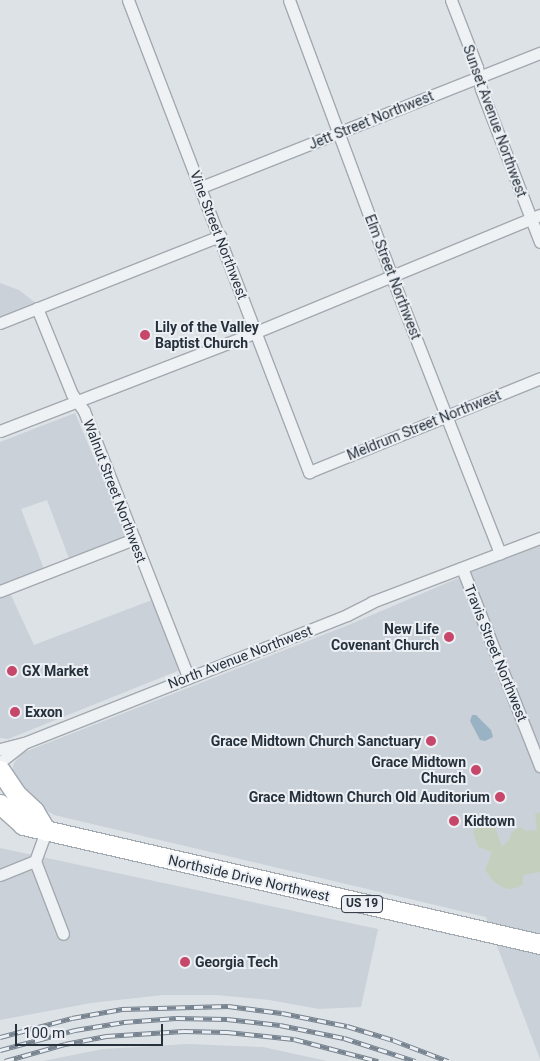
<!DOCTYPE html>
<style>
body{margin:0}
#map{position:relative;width:540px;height:1061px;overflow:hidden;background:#dde2e6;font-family:Roboto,sans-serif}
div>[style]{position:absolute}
.built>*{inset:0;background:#cbd1d8}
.green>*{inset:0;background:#c5cfbe}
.water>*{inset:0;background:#99b3c5}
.roads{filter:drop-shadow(1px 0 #a3a9b0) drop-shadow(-1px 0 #a3a9b0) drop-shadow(0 1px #a3a9b0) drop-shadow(0 -1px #a3a9b0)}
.minor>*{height:11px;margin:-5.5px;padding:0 5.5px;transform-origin:5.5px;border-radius:5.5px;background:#eff2f5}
.trunk>*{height:19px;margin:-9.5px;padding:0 9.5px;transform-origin:9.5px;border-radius:9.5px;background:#fff}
.rail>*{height:5px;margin-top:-2.5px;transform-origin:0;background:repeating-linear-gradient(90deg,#ecf0f4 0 9px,#77838f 0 18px);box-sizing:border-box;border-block:1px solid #77838f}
.dots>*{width:14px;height:14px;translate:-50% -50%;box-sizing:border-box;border:2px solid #ecf0f4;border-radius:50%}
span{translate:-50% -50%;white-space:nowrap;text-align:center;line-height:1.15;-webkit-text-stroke:4px #ecf0f4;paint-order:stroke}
.shield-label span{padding:1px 4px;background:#ecf0f4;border:1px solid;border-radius:4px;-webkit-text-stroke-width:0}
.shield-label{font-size:12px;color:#27313c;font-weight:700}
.street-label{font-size:14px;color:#27313c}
.poi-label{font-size:14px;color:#27313c;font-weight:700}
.left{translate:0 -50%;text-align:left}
.right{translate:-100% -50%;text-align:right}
.scale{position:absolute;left:15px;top:1024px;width:148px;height:22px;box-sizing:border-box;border:2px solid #27313c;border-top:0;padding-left:6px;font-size:15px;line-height:18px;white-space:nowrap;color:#27313c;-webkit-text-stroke:4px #ecf0f4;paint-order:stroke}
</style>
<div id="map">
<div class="built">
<i style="clip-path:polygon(0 283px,19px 290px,37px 304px,0 319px)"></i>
<i style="clip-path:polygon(75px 413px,128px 538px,70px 561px,47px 500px,21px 509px,44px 569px,0 586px,0 442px)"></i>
<i style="clip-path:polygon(540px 543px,540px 1059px,486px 917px,54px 815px,31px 801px,11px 774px,14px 763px,22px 753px,351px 624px)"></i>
<i style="clip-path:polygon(10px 593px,34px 645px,152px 600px,180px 670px,8px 739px,0 738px,0 597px)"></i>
<i style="clip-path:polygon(0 848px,378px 929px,361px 1007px,319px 1009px,269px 1000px,216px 995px,163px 995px,91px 1003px,0 1020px)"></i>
<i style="clip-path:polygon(189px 1044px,263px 1047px,327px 1061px,43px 1061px,103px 1049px)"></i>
</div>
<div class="green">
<i style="clip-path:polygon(540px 812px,540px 872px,523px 875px,523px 884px,519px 887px,511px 889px,504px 888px,493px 881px,485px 870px,492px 852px,478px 847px,473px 831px,480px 816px,482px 823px,492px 819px,502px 847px,509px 840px,512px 832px,521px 827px,526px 831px,537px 830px,535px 814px)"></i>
</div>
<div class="water">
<i style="clip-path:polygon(472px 715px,476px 715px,491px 730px,493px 737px,485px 741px,480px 740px,470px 721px)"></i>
</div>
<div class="roads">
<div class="minor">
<i style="left:128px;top:0;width:506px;rotate:69.02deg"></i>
<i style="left:309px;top:472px;width:249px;rotate:-22.1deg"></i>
<i style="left:289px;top:0;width:293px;rotate:69.6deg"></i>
<i style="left:391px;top:275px;width:299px;rotate:68.6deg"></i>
<i style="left:451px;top:0;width:72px;rotate:68.8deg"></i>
<i style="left:477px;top:67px;width:22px;rotate:80deg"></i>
<i style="left:481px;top:89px;width:164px;rotate:68.9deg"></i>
<i style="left:201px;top:187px;width:365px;rotate:-21.6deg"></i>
<i style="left:37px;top:308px;width:93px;rotate:67.9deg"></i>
<i style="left:72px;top:394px;width:21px;rotate:55deg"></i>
<i style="left:84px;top:411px;width:286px;rotate:68.6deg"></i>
<i style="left:0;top:323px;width:237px;rotate:-21.6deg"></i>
<i style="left:0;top:431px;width:274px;rotate:-21.1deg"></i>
<i style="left:256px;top:332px;width:307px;rotate:-22.4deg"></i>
<i style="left:462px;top:568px;width:213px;rotate:68.5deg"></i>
<i style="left:0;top:591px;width:144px;rotate:-21.2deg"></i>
<i style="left:0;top:749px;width:25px;rotate:-14deg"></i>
<i style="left:24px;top:743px;width:347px;rotate:-21.6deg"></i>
<i style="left:347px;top:615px;width:28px;rotate:-27deg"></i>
<i style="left:372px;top:602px;width:180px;rotate:-20.9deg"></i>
<i style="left:0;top:762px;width:28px;rotate:-38deg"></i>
<i style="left:46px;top:831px;width:32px;rotate:110deg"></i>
<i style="left:35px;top:861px;width:78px;rotate:69deg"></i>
<i style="left:0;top:875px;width:38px;rotate:-22deg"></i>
</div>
<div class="trunk">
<i style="left:0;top:770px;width:29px;rotate:56deg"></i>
<i style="left:16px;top:794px;width:25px;rotate:43deg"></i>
<i style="left:34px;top:811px;width:23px;rotate:59deg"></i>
<i style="left:0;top:804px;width:31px;rotate:42deg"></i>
<i style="left:23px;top:825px;width:531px;rotate:12.96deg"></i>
</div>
</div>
<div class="rail">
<i style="left:0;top:1037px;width:74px;rotate:-14.8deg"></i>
<i style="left:72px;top:1018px;width:51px;rotate:-10.2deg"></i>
<i style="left:122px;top:1009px;width:106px;rotate:-1.6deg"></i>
<i style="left:228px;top:1006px;width:54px;rotate:7.4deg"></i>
<i style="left:282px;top:1013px;width:66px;rotate:11.3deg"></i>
<i style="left:347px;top:1026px;width:48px;rotate:16.9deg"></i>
<i style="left:393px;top:1040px;width:59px;rotate:20.9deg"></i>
<i style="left:0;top:1050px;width:78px;rotate:-14.9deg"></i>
<i style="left:75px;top:1030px;width:50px;rotate:-9.3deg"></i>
<i style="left:124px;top:1022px;width:52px;rotate:-4.4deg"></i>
<i style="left:176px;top:1018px;width:51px;rotate:1.1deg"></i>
<i style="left:227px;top:1019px;width:53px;rotate:6.5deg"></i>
<i style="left:280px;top:1025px;width:65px;rotate:11.5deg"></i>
<i style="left:344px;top:1038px;width:75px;rotate:17.9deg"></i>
<i style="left:5px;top:1061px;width:62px;rotate:-15.8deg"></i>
<i style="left:65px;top:1044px;width:42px;rotate:-11deg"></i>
<i style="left:106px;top:1036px;width:78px;rotate:-3.7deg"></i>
<i style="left:184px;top:1031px;width:43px;rotate:1.3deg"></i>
<i style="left:227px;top:1032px;width:67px;rotate:6deg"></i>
<i style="left:294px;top:1039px;width:87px;rotate:14.7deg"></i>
</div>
<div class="dots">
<i style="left:145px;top:335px;background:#c64769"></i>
<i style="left:449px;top:637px;background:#c64769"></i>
<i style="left:12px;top:671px;background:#c64769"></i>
<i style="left:15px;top:712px;background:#c64769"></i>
<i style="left:431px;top:741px;background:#c64769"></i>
<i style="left:476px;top:770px;background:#c64769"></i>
<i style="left:500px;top:797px;background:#c64769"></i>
<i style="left:454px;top:821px;background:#c64769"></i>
<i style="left:185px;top:962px;background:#c64769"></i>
</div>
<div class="shield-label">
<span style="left:362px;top:904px">US 19</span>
</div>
<div class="street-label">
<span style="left:371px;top:120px;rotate:-22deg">Jett Street Northwest</span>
<span style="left:495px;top:121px;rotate:70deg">Sunset Avenue Northwest</span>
<span style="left:219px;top:235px;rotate:69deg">Vine Street Northwest</span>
<span style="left:393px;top:277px;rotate:69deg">Elm Street Northwest</span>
<span style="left:424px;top:425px;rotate:-22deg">Meldrum Street Northwest</span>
<span style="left:115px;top:491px;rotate:69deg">Walnut Street Northwest</span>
<span style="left:496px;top:653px;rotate:68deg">Travis Street Northwest</span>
<span style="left:240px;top:657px;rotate:-21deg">North Avenue Northwest</span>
<span style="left:249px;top:878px;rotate:13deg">Northside Drive Northwest</span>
</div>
<div class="poi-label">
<span class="left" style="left:155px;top:335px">Lily of the Valley<br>Baptist Church</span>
<span class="right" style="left:439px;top:637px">New Life<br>Covenant Church</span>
<span class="left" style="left:22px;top:671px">GX Market</span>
<span class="left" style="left:25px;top:712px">Exxon</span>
<span class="right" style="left:421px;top:741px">Grace Midtown Church Sanctuary</span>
<span class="right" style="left:466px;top:770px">Grace Midtown<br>Church</span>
<span class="right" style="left:490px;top:797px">Grace Midtown Church Old Auditorium</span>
<span class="left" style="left:464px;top:821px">Kidtown</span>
<span class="left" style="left:195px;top:962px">Georgia Tech</span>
</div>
<div class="scale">100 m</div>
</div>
